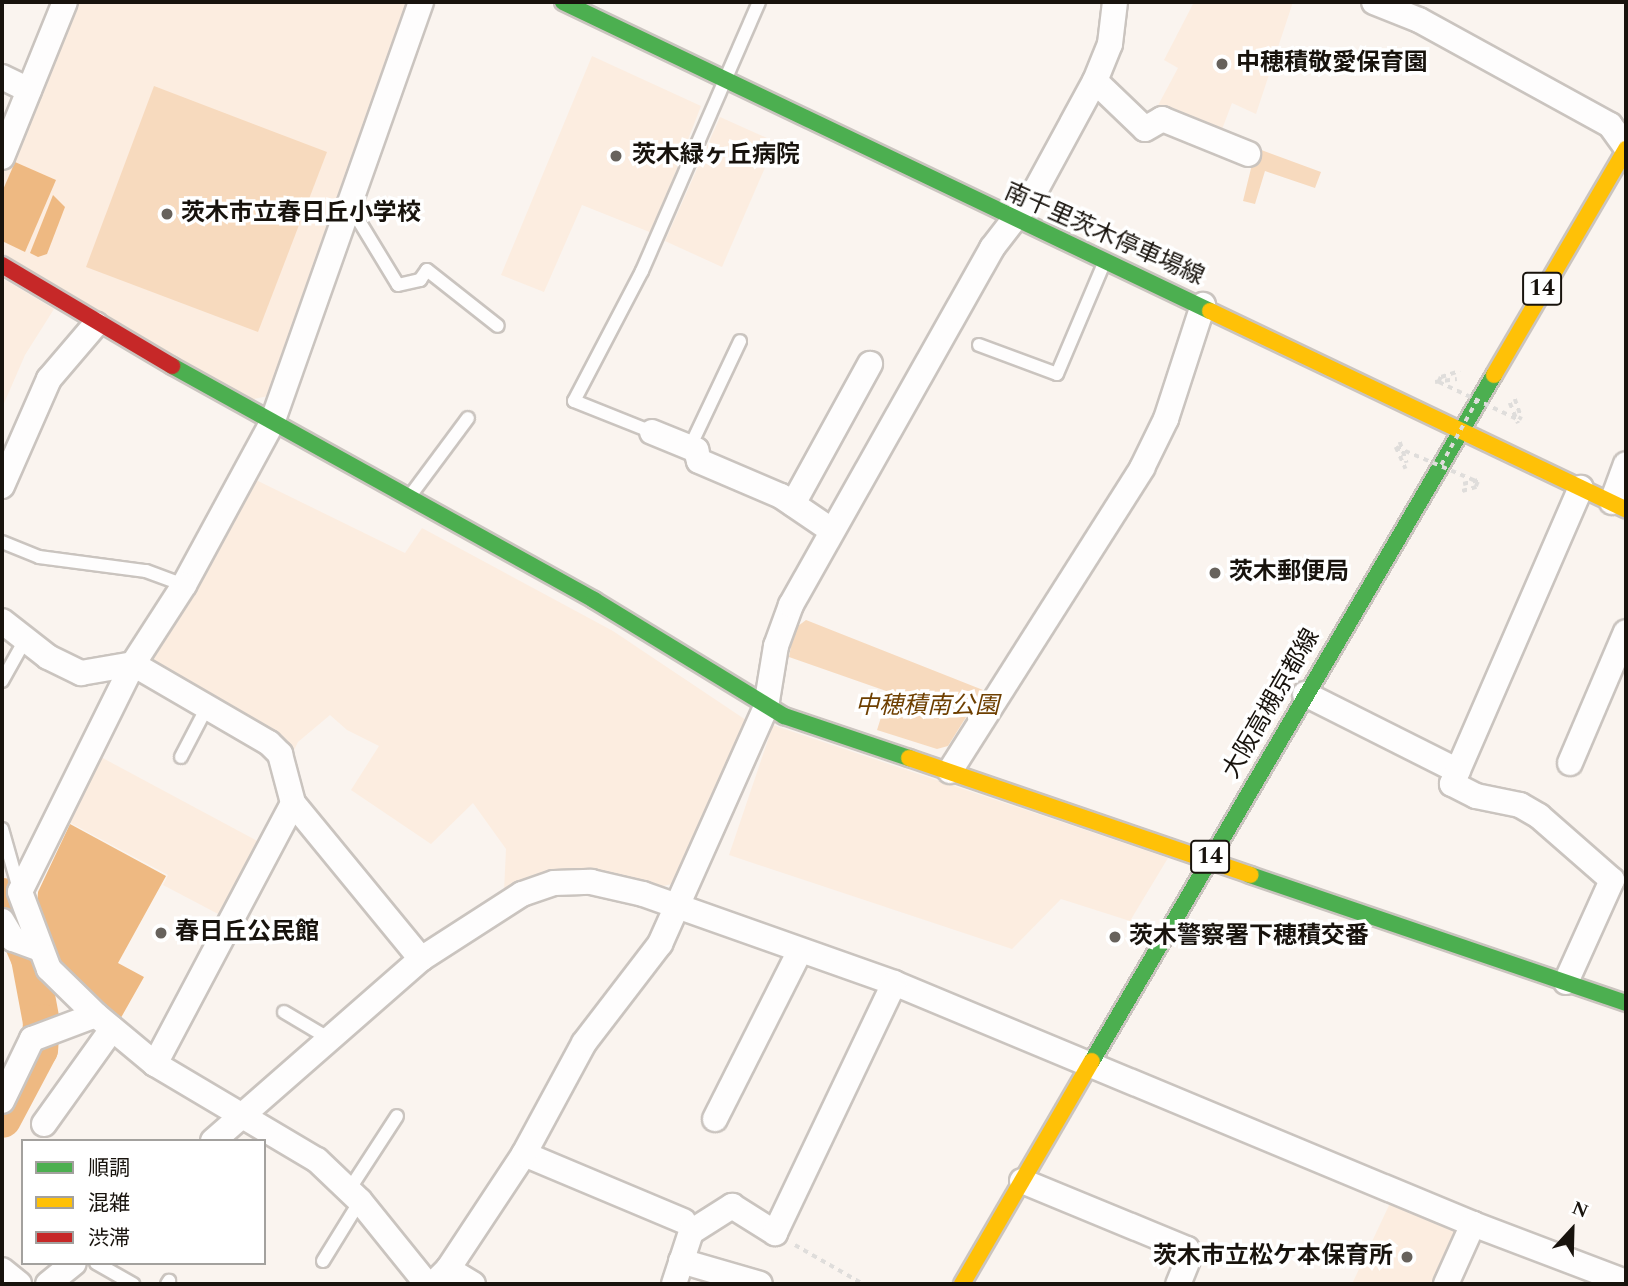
<!DOCTYPE html>
<meta charset="utf-8">
<style>
body{margin:0}
#map{position:relative;width:1628px;height:1286px;overflow:hidden;background:#faf4ef;font-family:Spectral,"Noto Sans JP",serif}
div>[style]{position:absolute}
.built>*{inset:0;background:#fcede0}
.green>*{inset:0;background:#f7dabe}
.water>*{inset:0;background:#eeb982}
.river>*{height:37px;margin:-18.5px;padding:0 18.5px;transform-origin:18.5px;border-radius:18.5px;background:#eeb982}
.path>*{height:3.5px;margin-top:-1.75px;transform-origin:0;background:repeating-linear-gradient(90deg,#dfdddb 0 5px,transparent 0 10px)}
.roads{filter:drop-shadow(2px 0 #cac4bf) drop-shadow(-2px 0 #cac4bf) drop-shadow(0 2px #cac4bf) drop-shadow(0 -2px #cac4bf)}
.lane>*{height:12px;margin:-6px;padding:0 6px;transform-origin:6px;border-radius:6px;background:#fefdfd}
.street>*{height:24px;margin:-12px;padding:0 12px;transform-origin:12px;border-radius:12px;background:#fefdfd}
.fast>*{height:16px;margin:-8px;padding:0 8px;transform-origin:8px;border-radius:8px;background:#4caf50}
.slow>*{height:16px;margin:-8px;padding:0 8px;transform-origin:8px;border-radius:8px;background:#ffc107}
.jam>*{height:16px;margin:-8px;padding:0 8px;transform-origin:8px;border-radius:8px;background:#c62828}
.path-bridge>*{height:3.5px;margin-top:-1.75px;transform-origin:0;background:repeating-linear-gradient(90deg,#dfdddb 0 5px,transparent 0 10px)}
.dots>*{width:19px;height:19px;translate:-50% -50%;box-sizing:border-box;border:4px solid #fff;border-radius:50%}
span{translate:-50% -50%;white-space:nowrap;text-align:center;line-height:1.15;-webkit-text-stroke:7px #fff;paint-order:stroke}
.shield-label span{padding:2px 5px;background:#fff;border:2px solid;border-radius:5px;-webkit-text-stroke-width:0}
.shield-label{font-size:23px;color:#18130d;font-weight:700}
.poi-label{font-size:24px;color:#18130d;font-weight:700}
.left{translate:0 -50%;text-align:left}
.right{translate:-100% -50%;text-align:right}
.street-label{font-size:24px;color:#18130d}
.park-label{font-size:24px;color:#6e3f00;font-style:italic}
.frame{position:absolute;inset:0;border:4px solid #18130d;pointer-events:none}
.legend{position:absolute;left:21px;top:1139px;width:245px;height:126px;box-sizing:border-box;background:#fff;border:2px solid #a3a19e;margin:0;padding:9px 12px;list-style:none;font-size:21px;color:#18130d}
.legend li{display:flex;align-items:center;gap:14px;height:35px}
.legend b{width:35px;border:2px solid #a3a19e}
.north{position:absolute;left:1537px;top:1195px;width:70px;height:70px;-webkit-text-stroke:5px #fff;paint-order:stroke;rotate:22deg;font-size:19px;font-weight:700;line-height:28px;text-align:center;color:#18130d}
.north::after{content:'';display:block;margin:auto;width:24px;height:32px;background:#18130d;clip-path:polygon(50% 0,100% 100%,50% 72%,0 100%)}
</style>
<div id="map">
<div class="built">
<i style="clip-path:polygon(75px 2px,407px 2px,268px 396px,250px 400px,2px 256px,2px 172px)"></i>
<i style="clip-path:polygon(1194px 2px,1293px 2px,1256px 114px,1232px 103px,1221px 132px,1178px 110px,1155px 111px,1178px 68px,1164px 60px)"></i>
<i style="clip-path:polygon(592px 56px,701px 106px,652px 233px,582px 205px,544px 292px,501px 275px)"></i>
<i style="clip-path:polygon(720px 117px,776px 142px,722px 267px,665px 241px)"></i>
<i style="clip-path:polygon(2px 278px,54px 309px,25px 355px,2px 408px)"></i>
<i style="clip-path:polygon(254px 479px,405px 553px,422px 528px,613px 631px,746px 720px,676px 883px,659px 887px,582px 870px,545px 875px,504px 891px,506px 849px,473px 803px,431px 844px,351px 790px,379px 746px,347px 730px,330px 715px,298px 742px,292px 754px,286px 744px,149px 658px)"></i>
<i style="clip-path:polygon(773px 725px,1168px 858px,1130px 921px,1061px 899px,1012px 949px,729px 855px)"></i>
<i style="clip-path:polygon(99px 756px,261px 843px,222px 916px,163px 885px,168px 875px,65px 820px)"></i>
<i style="clip-path:polygon(1392px 1199px,1462px 1230px,1438px 1284px,1352px 1284px)"></i>
</div>
<div class="green">
<i style="clip-path:polygon(154px 86px,327px 152px,258px 332px,86px 267px)"></i>
<i style="clip-path:polygon(1256px 148px,1321px 172px,1315px 188px,1265px 171px,1255px 204px,1243px 201px)"></i>
<i style="clip-path:polygon(806px 620px,983px 690px,948px 746px,937px 749px,877px 730px,889px 692px,789px 657px,794px 629px)"></i>
</div>
<div class="water">
<i style="clip-path:polygon(15px 162px,56px 180px,25px 252px,2px 241px,2px 192px)"></i>
<i style="clip-path:polygon(53px 195px,65px 207px,47px 254px,38px 257px,30px 253px)"></i>
<i style="clip-path:polygon(70px 824px,166px 876px,118px 963px,144px 977px,118px 1023px,59px 972px,37px 907px,38px 892px)"></i>
</div>
<div class="river">
<i style="left:2px;top:896px;width:68px;rotate:66.5deg"></i>
<i style="left:29px;top:958px;width:65px;rotate:79.4deg"></i>
<i style="left:41px;top:1022px;width:27px;rotate:94deg"></i>
<i style="left:39px;top:1049px;width:79px;rotate:117.9deg"></i>
</div>
<div class="path">
<i style="left:1441px;top:377px;width:20px;rotate:-18deg"></i>
<i style="left:1435px;top:382px;width:22px;rotate:-8deg"></i>
<i style="left:1515px;top:399px;width:18px;rotate:71deg"></i>
<i style="left:1510px;top:403px;width:22px;rotate:68deg"></i>
<i style="left:1400px;top:442px;width:22px;rotate:72deg"></i>
<i style="left:1396px;top:447px;width:24px;rotate:66deg"></i>
<i style="left:1463px;top:484px;width:16px;rotate:-15deg"></i>
<i style="left:1462px;top:491px;width:15px;rotate:-16deg"></i>
<i style="left:795px;top:1245px;width:78px;rotate:29.8deg"></i>
</div>
<div class="roads">
<div class="lane">
<i style="left:350px;top:206px;width:92px;rotate:58.7deg"></i>
<i style="left:398px;top:285px;width:23px;rotate:-13deg"></i>
<i style="left:420px;top:280px;width:12px;rotate:-55deg"></i>
<i style="left:427px;top:270px;width:90px;rotate:38.3deg"></i>
<i style="left:979px;top:345px;width:83px;rotate:20.4deg"></i>
<i style="left:1057px;top:374px;width:123px;rotate:-67deg"></i>
<i style="left:652px;top:432px;width:84px;rotate:-158.3deg"></i>
<i style="left:574px;top:401px;width:147px;rotate:-62.4deg"></i>
<i style="left:642px;top:271px;width:293px;rotate:-66.5deg"></i>
<i style="left:690px;top:447px;width:117px;rotate:-64.7deg"></i>
<i style="left:410px;top:496px;width:97px;rotate:-53.4deg"></i>
<i style="left:2px;top:542px;width:40px;rotate:22deg"></i>
<i style="left:39px;top:557px;width:108px;rotate:7.5deg"></i>
<i style="left:146px;top:571px;width:40px;rotate:20.2deg"></i>
<i style="left:2px;top:681px;width:47px;rotate:-60.7deg"></i>
<i style="left:181px;top:757px;width:56px;rotate:-62.5deg"></i>
<i style="left:2px;top:829px;width:62px;rotate:74.2deg"></i>
<i style="left:284px;top:1012px;width:51px;rotate:30.6deg"></i>
<i style="left:349px;top:1190px;width:88px;rotate:-57deg"></i>
<i style="left:323px;top:1261px;width:70px;rotate:-58.3deg"></i>
<i style="left:96px;top:1263px;width:43px;rotate:29.6deg"></i>
<i style="left:167px;top:1284px;width:4px;rotate:-56deg"></i>
</div>
<div class="street">
<i style="left:421px;top:2px;width:447px;rotate:109.5deg"></i>
<i style="left:272px;top:423px;width:184px;rotate:118.5deg"></i>
<i style="left:184px;top:585px;width:94px;rotate:122.8deg"></i>
<i style="left:133px;top:664px;width:254px;rotate:116.4deg"></i>
<i style="left:20px;top:892px;width:82px;rotate:69.4deg"></i>
<i style="left:49px;top:969px;width:66px;rotate:44.4deg"></i>
<i style="left:96px;top:1015px;width:77px;rotate:39.7deg"></i>
<i style="left:155px;top:1064px;width:188px;rotate:30.7deg"></i>
<i style="left:317px;top:1160px;width:59px;rotate:43.6deg"></i>
<i style="left:360px;top:1201px;width:107px;rotate:51.1deg"></i>
<i style="left:1374px;top:2px;width:48px;rotate:21.8deg"></i>
<i style="left:1419px;top:20px;width:218px;rotate:28.8deg"></i>
<i style="left:1610px;top:125px;width:27px;rotate:54deg"></i>
<i style="left:2px;top:77px;width:30px;rotate:26deg"></i>
<i style="left:1095px;top:81px;width:69px;rotate:43.8deg"></i>
<i style="left:1145px;top:129px;width:20px;rotate:-30deg"></i>
<i style="left:1162px;top:119px;width:93px;rotate:22.1deg"></i>
<i style="left:2px;top:157px;width:167px;rotate:-67.9deg"></i>
<i style="left:652px;top:432px;width:48px;rotate:22.2deg"></i>
<i style="left:696px;top:450px;width:11px;rotate:75deg"></i>
<i style="left:699px;top:461px;width:89px;rotate:23.1deg"></i>
<i style="left:781px;top:496px;width:60px;rotate:34.2deg"></i>
<i style="left:2px;top:486px;width:117px;rotate:-66.3deg"></i>
<i style="left:49px;top:379px;width:72px;rotate:-49.5deg"></i>
<i style="left:1612px;top:502px;width:40px;rotate:-69.8deg"></i>
<i style="left:793px;top:504px;width:160px;rotate:-61.2deg"></i>
<i style="left:2px;top:621px;width:58px;rotate:38deg"></i>
<i style="left:48px;top:657px;width:37px;rotate:26deg"></i>
<i style="left:81px;top:673px;width:53px;rotate:-9.8deg"></i>
<i style="left:133px;top:664px;width:157px;rotate:30.2deg"></i>
<i style="left:269px;top:743px;width:16px;rotate:45deg"></i>
<i style="left:280px;top:754px;width:51px;rotate:75.1deg"></i>
<i style="left:293px;top:803px;width:202px;rotate:50.6deg"></i>
<i style="left:1305px;top:694px;width:171px;rotate:26.7deg"></i>
<i style="left:1570px;top:763px;width:142px;rotate:-66.9deg"></i>
<i style="left:950px;top:771px;width:359px;rotate:-57.6deg"></i>
<i style="left:1142px;top:468px;width:55px;rotate:-63.9deg"></i>
<i style="left:1166px;top:419px;width:120px;rotate:-72deg"></i>
<i style="left:2px;top:921px;width:21px;rotate:59deg"></i>
<i style="left:13px;top:939px;width:29px;rotate:20deg"></i>
<i style="left:1566px;top:982px;width:112px;rotate:-65.7deg"></i>
<i style="left:1612px;top:880px;width:97px;rotate:-138.8deg"></i>
<i style="left:1539px;top:816px;width:22px;rotate:-150deg"></i>
<i style="left:1520px;top:805px;width:45px;rotate:-168.4deg"></i>
<i style="left:1476px;top:796px;width:27px;rotate:-153deg"></i>
<i style="left:1452px;top:784px;width:323px;rotate:-66.5deg"></i>
<i style="left:155px;top:1064px;width:295px;rotate:-62.1deg"></i>
<i style="left:2px;top:1101px;width:69px;rotate:-64.2deg"></i>
<i style="left:32px;top:1039px;width:68px;rotate:-20.6deg"></i>
<i style="left:715px;top:1119px;width:188px;rotate:-63.2deg"></i>
<i style="left:44px;top:1124px;width:117px;rotate:-54.4deg"></i>
<i style="left:213px;top:1141px;width:276px;rotate:-41.2deg"></i>
<i style="left:421px;top:959px;width:120px;rotate:-32.8deg"></i>
<i style="left:522px;top:894px;width:34px;rotate:-19deg"></i>
<i style="left:554px;top:883px;width:37px;rotate:-2deg"></i>
<i style="left:591px;top:882px;width:53px;rotate:13deg"></i>
<i style="left:643px;top:894px;width:266px;rotate:19.5deg"></i>
<i style="left:894px;top:983px;width:627px;rotate:22.6deg"></i>
<i style="left:1473px;top:1224px;width:164px;rotate:20.8deg"></i>
<i style="left:524px;top:1154px;width:173px;rotate:22.8deg"></i>
<i style="left:1022px;top:1181px;width:178px;rotate:22.4deg"></i>
<i style="left:1187px;top:1249px;width:7px;rotate:63deg"></i>
<i style="left:1190px;top:1255px;width:31px;rotate:112deg"></i>
<i style="left:681px;top:1261px;width:82px;rotate:16.2deg"></i>
<i style="left:448px;top:1269px;width:29px;rotate:31deg"></i>
<i style="left:2px;top:1270px;width:22px;rotate:39deg"></i>
<i style="left:48px;top:1284px;width:33px;rotate:-39deg"></i>
<i style="left:433px;top:1284px;width:21px;rotate:-45deg"></i>
<i style="left:448px;top:1269px;width:138px;rotate:-56.5deg"></i>
<i style="left:524px;top:1154px;width:126px;rotate:-61.6deg"></i>
<i style="left:584px;top:1043px;width:125px;rotate:-52.5deg"></i>
<i style="left:660px;top:944px;width:260px;rotate:-65.9deg"></i>
<i style="left:766px;top:707px;width:62px;rotate:-80.7deg"></i>
<i style="left:776px;top:646px;width:44px;rotate:-69.9deg"></i>
<i style="left:791px;top:605px;width:410px;rotate:-60.6deg"></i>
<i style="left:992px;top:248px;width:67px;rotate:-52.3deg"></i>
<i style="left:1033px;top:195px;width:130px;rotate:-61.5deg"></i>
<i style="left:1095px;top:81px;width:40px;rotate:-68deg"></i>
<i style="left:1110px;top:44px;width:42px;rotate:-83.2deg"></i>
<i style="left:674px;top:1284px;width:55px;rotate:-71.9deg"></i>
<i style="left:691px;top:1232px;width:49px;rotate:-32.4deg"></i>
<i style="left:732px;top:1206px;width:51px;rotate:32.1deg"></i>
<i style="left:775px;top:1233px;width:277px;rotate:-64.5deg"></i>
<i style="left:1446px;top:1284px;width:66px;rotate:-65.8deg"></i>
</div>
<div class="fast">
<i style="left:563px;top:2px;width:717px;rotate:25.53deg"></i>
<i style="left:172px;top:366px;width:483px;rotate:29deg"></i>
<i style="left:594px;top:600px;width:223px;rotate:31.4deg"></i>
<i style="left:784px;top:716px;width:132px;rotate:18.6deg"></i>
<i style="left:1250px;top:875px;width:397px;rotate:18.8deg"></i>
<i style="left:1092px;top:1061px;width:795px;rotate:-59.63deg"></i>
</div>
<div class="slow">
<i style="left:1210px;top:311px;width:461px;rotate:25.5deg"></i>
<i style="left:1494px;top:375px;width:262px;rotate:-59.7deg"></i>
<i style="left:909px;top:758px;width:361px;rotate:18.9deg"></i>
<i style="left:962px;top:1284px;width:258px;rotate:-59.8deg"></i>
</div>
<div class="jam">
<i style="left:2px;top:265px;width:198px;rotate:30.7deg"></i>
</div>
</div>
<div class="path-bridge">
<i style="left:1441px;top:377px;width:5px;rotate:112deg"></i>
<i style="left:1439px;top:382px;width:89px;rotate:25.4deg"></i>
<i style="left:1519px;top:420px;width:4px;rotate:-63deg"></i>
<i style="left:1396px;top:447px;width:89px;rotate:23.1deg"></i>
<i style="left:1478px;top:482px;width:5px;rotate:112deg"></i>
<i style="left:1441px;top:465px;width:74px;rotate:-61deg"></i>
</div>
<div class="dots">
<i style="left:1222px;top:64px;background:#67625c"></i>
<i style="left:616px;top:156px;background:#67625c"></i>
<i style="left:167px;top:214px;background:#67625c"></i>
<i style="left:1215px;top:573px;background:#67625c"></i>
<i style="left:161px;top:933px;background:#67625c"></i>
<i style="left:1115px;top:937px;background:#67625c"></i>
<i style="left:1407px;top:1257px;background:#67625c"></i>
</div>
<div class="shield-label">
<span style="left:1542px;top:289px">14</span>
<span style="left:1210px;top:857px">14</span>
</div>
<div class="poi-label">
<span class="left" style="left:1236px;top:64px">中穂積敬愛保育園</span>
<span class="left" style="left:632px;top:156px">茨木緑ヶ丘病院</span>
<span class="left" style="left:181px;top:214px">茨木市立春日丘小学校</span>
<span class="left" style="left:1229px;top:573px">茨木郵便局</span>
<span class="left" style="left:175px;top:933px">春日丘公民館</span>
<span class="left" style="left:1129px;top:937px">茨木警察署下穂積交番</span>
<span class="right" style="left:1393px;top:1257px">茨木市立松ケ本保育所</span>
</div>
<div class="street-label">
<span style="left:1104px;top:235px;rotate:24deg">南千里茨木停車場線</span>
<span style="left:1272px;top:704px;rotate:-60deg">大阪高槻京都線</span>
</div>
<div class="park-label">
<span style="left:927px;top:707px">中穂積南公園</span>
</div>
<div class="frame"></div>
<ul class="legend">
<li><b style="height:9px;background:#4caf50"></b>順調</li>
<li><b style="height:9px;background:#ffc107"></b>混雑</li>
<li><b style="height:9px;background:#c62828"></b>渋滞</li>
</ul>
<div class="north">N</div>
</div>
